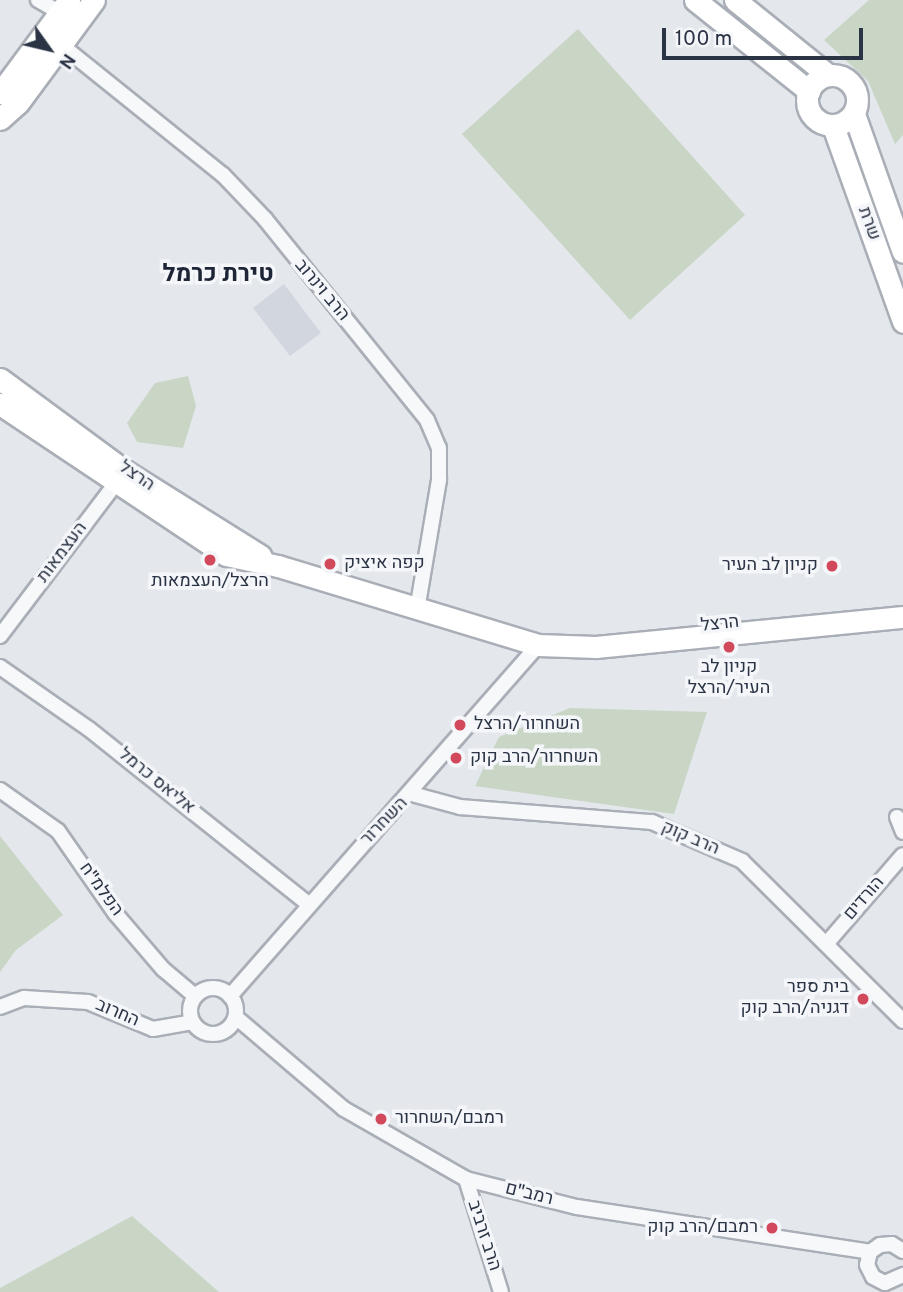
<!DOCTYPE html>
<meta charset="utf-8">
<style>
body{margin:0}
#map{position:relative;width:903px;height:1292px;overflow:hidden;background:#e4e7ec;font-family:Overpass,Heebo,sans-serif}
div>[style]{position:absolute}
.built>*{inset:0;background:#d2d6de}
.green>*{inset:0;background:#c9d6c5}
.roads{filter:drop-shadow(2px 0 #a9aeb7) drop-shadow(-2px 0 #a9aeb7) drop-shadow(0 2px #a9aeb7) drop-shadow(0 -2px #a9aeb7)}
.street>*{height:14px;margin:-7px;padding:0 7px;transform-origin:7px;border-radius:7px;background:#f7f8fa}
.street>.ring{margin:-7px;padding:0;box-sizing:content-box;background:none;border:14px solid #f7f8fa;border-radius:50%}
.secondary>*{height:21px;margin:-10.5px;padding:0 10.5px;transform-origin:10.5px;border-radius:10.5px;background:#fff}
.secondary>.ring{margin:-10.5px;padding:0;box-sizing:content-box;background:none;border:21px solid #fff;border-radius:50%}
.dots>*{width:19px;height:19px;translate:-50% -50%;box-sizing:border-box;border:4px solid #f4f6f9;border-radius:50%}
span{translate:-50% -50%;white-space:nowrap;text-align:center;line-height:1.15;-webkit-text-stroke:7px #f4f6f9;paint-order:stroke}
.street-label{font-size:18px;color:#2b3445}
.poi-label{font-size:18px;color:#2b3445}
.left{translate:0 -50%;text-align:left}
.right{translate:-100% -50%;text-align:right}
.district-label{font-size:24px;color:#1d2536;font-weight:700}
.north{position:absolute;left:14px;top:14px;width:70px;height:70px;-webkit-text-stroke:5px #f4f6f9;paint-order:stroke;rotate:124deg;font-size:19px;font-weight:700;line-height:28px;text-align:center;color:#2b3445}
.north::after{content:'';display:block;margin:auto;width:24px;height:32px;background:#2b3445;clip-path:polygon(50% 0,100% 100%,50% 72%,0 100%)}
.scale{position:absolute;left:662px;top:28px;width:201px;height:32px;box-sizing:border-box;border:4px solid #2b3445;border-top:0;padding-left:9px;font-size:21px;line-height:24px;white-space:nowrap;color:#2b3445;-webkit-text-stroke:5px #f4f6f9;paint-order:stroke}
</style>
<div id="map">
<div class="built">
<i style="clip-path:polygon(284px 284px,321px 333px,290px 356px,253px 308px)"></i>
</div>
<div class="green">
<i style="clip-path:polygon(869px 0,903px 0,903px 135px,895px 144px,868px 81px,824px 40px)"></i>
<i style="clip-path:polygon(578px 29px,745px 215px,630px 320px,462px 134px)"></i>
<i style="clip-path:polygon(188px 376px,196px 406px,183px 448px,137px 442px,127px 423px,155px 383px)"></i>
<i style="clip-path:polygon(570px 708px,707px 712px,674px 814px,475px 786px,499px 737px)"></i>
<i style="clip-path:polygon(0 836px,63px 915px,16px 950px,0 972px)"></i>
<i style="clip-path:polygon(132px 1216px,219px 1292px,0 1292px,0 1288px)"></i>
</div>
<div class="roads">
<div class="street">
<i style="left:38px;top:0;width:24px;rotate:30deg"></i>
<i style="left:60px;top:44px;width:209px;rotate:38.8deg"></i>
<i style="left:223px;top:175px;width:61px;rotate:46.3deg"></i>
<i style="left:265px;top:219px;width:258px;rotate:51.1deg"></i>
<i style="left:427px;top:420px;width:30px;rotate:67deg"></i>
<i style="left:439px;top:448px;width:32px;rotate:90deg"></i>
<i style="left:439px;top:480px;width:132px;rotate:99.6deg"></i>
<i style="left:0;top:636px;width:202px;rotate:-52.8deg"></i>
<i style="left:0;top:667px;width:108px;rotate:34.9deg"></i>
<i style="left:89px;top:729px;width:279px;rotate:38.6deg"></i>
<i style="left:0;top:790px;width:71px;rotate:35.3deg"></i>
<i style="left:58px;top:831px;width:100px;rotate:55.2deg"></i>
<i style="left:115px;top:913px;width:74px;rotate:49.4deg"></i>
<i style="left:163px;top:969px;width:42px;rotate:40.2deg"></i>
<i style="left:412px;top:794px;width:50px;rotate:15.2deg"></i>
<i style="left:460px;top:807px;width:193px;rotate:4.5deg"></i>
<i style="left:652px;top:822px;width:98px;rotate:23.4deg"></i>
<i style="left:742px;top:861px;width:227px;rotate:44.8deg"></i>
<i style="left:897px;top:817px;width:16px;rotate:68deg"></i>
<i style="left:827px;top:943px;width:116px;rotate:-49.2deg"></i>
<i class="ring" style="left:190px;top:988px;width:32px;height:32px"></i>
<i style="left:230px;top:996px;width:467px;rotate:-48.7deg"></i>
<i style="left:0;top:1007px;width:26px;rotate:-21deg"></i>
<i style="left:24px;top:998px;width:64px;rotate:3.6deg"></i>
<i style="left:88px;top:1002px;width:70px;rotate:22.6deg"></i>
<i style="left:153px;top:1029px;width:40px;rotate:-10deg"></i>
<i style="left:237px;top:1018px;width:140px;rotate:40.4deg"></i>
<i style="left:344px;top:1109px;width:141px;rotate:29.8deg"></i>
<i style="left:466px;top:1179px;width:114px;rotate:14.2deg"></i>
<i style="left:577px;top:1207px;width:296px;rotate:8.7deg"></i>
<i style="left:466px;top:1179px;width:118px;rotate:72.8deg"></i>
<i style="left:903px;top:1251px;width:13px;rotate:-148deg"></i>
<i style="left:892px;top:1244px;width:12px;rotate:175deg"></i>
<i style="left:880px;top:1245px;width:12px;rotate:145deg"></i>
<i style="left:870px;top:1252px;width:13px;rotate:103deg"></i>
<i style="left:867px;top:1265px;width:13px;rotate:63deg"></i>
<i style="left:873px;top:1277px;width:13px;rotate:27deg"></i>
<i style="left:885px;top:1283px;width:20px;rotate:-24deg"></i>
</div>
<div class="secondary">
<i style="left:695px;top:0;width:146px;rotate:38.6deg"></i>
<i style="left:735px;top:0;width:119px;rotate:38.9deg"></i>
<i class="ring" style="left:807px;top:75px;width:29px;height:29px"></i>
<i style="left:0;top:93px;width:116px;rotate:-53.4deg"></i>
<i style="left:854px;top:114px;width:146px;rotate:70.5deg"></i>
<i style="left:0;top:119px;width:24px;rotate:-42deg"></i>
<i style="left:18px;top:103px;width:128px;rotate:-53.6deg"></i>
<i style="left:833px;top:126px;width:208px;rotate:70.3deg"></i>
<i style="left:0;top:379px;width:155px;rotate:36.4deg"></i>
<i style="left:125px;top:471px;width:160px;rotate:32deg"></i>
<i style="left:0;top:404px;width:272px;rotate:33.7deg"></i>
<i style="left:226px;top:555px;width:53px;rotate:11.9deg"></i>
<i style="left:278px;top:566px;width:272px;rotate:16.9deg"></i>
<i style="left:538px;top:645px;width:58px;rotate:2deg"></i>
<i style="left:596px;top:647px;width:308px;rotate:-5.6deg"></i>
</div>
</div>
<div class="dots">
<i style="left:210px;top:560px;background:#d1495b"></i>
<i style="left:330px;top:564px;background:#d1495b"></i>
<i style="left:832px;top:566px;background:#d1495b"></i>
<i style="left:729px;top:647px;background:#d1495b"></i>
<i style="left:460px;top:725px;background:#d1495b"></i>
<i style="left:456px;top:758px;background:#d1495b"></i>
<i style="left:863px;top:999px;background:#d1495b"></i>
<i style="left:381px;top:1119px;background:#d1495b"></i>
<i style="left:772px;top:1228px;background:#d1495b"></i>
</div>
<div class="street-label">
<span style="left:868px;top:224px;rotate:70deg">שרת</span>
<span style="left:321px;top:291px;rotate:50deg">הרב וינרוב</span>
<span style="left:136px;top:477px;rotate:34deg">הרצל</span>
<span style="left:63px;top:553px;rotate:-53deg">העצמאות</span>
<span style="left:720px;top:625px;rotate:-6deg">הרצל</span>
<span style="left:156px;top:782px;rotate:39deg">אליאס כרמל</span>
<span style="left:385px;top:822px;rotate:-46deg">השחרור</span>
<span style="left:690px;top:839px;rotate:23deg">הרב קוק</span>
<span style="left:100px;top:890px;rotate:54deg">הפלמ"ח</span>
<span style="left:865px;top:899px;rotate:-49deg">הורדים</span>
<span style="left:117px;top:1014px;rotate:23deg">החרוב</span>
<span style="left:529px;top:1195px;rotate:14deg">רמב"ם</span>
<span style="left:483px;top:1236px;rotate:72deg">הרב זרביב</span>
</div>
<div class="poi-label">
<span class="left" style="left:344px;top:564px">קפה איציק</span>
<span class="right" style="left:818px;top:566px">קניון לב העיר</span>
<span style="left:210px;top:582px">הרצל/העצמאות</span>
<span style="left:729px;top:679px">קניון לב<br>העיר/הרצל</span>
<span class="left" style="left:474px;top:725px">השחרור/הרצל</span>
<span class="left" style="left:470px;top:758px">השחרור/הרב קוק</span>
<span class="right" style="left:849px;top:999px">בית ספר<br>דגניה/הרב קוק</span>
<span class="left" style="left:395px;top:1119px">רמבם/השחרור</span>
<span class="right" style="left:758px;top:1228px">רמבם/הרב קוק</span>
</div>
<div class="district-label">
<span style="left:218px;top:276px">טירת כרמל</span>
</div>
<div class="north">N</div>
<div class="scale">100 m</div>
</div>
